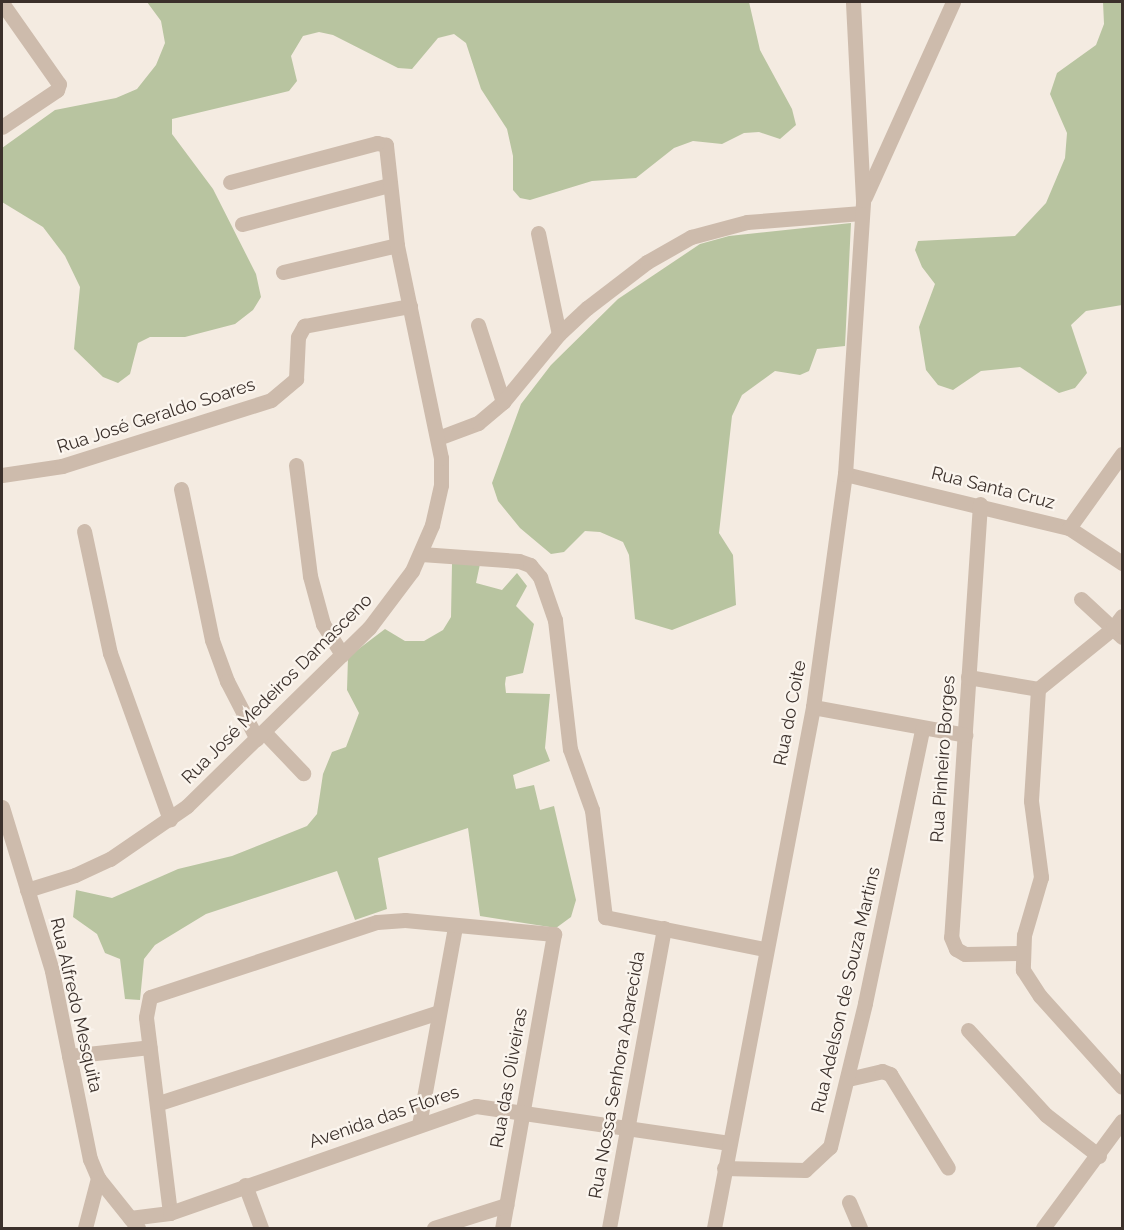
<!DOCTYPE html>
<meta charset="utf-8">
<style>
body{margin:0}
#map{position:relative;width:1124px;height:1230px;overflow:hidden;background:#f4ebe1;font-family:Raleway,sans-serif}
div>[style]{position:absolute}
.green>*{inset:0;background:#b8c4a0}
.minor>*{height:15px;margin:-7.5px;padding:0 7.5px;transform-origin:7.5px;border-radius:7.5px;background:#cdbbac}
span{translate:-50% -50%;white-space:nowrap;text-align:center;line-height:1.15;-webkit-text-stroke:4.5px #fbf5ee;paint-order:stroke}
.street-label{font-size:18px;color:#3b302b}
.frame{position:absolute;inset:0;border:3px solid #3b302b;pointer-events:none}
</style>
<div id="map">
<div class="green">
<i style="clip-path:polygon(147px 2px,749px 2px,760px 50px,792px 109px,796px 125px,780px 139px,759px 132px,744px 133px,722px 144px,693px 141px,674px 148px,636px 178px,592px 181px,530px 200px,520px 198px,513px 190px,513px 156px,507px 129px,481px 89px,466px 43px,454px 34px,438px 38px,412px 69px,398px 68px,333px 35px,319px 32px,303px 36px,291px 56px,297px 81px,289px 91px,172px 119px,172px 134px,213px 189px,256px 274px,261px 297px,253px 310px,235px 324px,185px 337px,150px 337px,138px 343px,130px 374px,118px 383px,103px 377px,74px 349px,80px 287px,65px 256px,43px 227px,2px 202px,2px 148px,55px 110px,116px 98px,137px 89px,156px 65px,165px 43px,161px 21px)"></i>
<i style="clip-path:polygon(1103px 2px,1122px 2px,1122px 305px,1086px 311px,1071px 325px,1087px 373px,1075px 388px,1059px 393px,1020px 367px,981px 371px,953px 390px,938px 385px,926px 370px,919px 327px,935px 284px,922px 267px,915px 250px,918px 241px,1015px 236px,1046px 203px,1065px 158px,1067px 133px,1050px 94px,1057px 73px,1096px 45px,1104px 24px)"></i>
<i style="clip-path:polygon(851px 223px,845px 346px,817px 349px,809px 371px,800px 375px,775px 371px,742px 395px,732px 416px,719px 533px,733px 555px,736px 605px,672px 630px,635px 619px,629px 555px,623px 542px,600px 532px,585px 531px,564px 552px,551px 554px,520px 528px,498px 501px,492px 483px,521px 404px,551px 365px,618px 299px,700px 244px,729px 236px)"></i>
<i style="clip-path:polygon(452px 564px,480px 564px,476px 583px,502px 590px,517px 573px,527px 586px,516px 606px,534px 624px,523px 673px,506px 677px,505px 684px,506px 693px,550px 694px,545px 748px,550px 761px,513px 775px,516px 789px,534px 785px,540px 810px,554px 806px,576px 900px,571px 917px,556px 928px,480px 916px,468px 828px,378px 858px,387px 909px,355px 920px,337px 871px,206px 914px,155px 945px,144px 959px,140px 1000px,125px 999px,120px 959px,105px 953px,97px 934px,73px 917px,76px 890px,112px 898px,178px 869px,232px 856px,307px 826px,317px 814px,323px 774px,332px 752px,346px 747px,359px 713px,347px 690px,348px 657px,385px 629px,405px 641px,424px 641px,443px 630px,451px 617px)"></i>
</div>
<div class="minor">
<i style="left:2px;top:3px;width:99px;rotate:54.9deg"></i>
<i style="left:59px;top:84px;width:6px;rotate:108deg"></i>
<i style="left:57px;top:90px;width:66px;rotate:146.1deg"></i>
<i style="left:865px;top:197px;width:214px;rotate:-65.7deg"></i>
<i style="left:242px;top:224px;width:152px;rotate:-14.9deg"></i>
<i style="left:538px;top:233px;width:103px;rotate:78.3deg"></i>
<i style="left:283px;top:272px;width:117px;rotate:-13.3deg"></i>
<i style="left:478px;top:325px;width:81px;rotate:72deg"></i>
<i style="left:438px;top:438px;width:43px;rotate:-20.6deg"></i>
<i style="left:478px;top:423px;width:33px;rotate:-40deg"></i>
<i style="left:503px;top:402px;width:88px;rotate:-50.5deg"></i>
<i style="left:559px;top:334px;width:38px;rotate:-43deg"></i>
<i style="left:587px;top:308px;width:76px;rotate:-37.5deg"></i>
<i style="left:647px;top:262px;width:51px;rotate:-29.6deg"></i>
<i style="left:691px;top:237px;width:58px;rotate:-15deg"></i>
<i style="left:747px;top:222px;width:115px;rotate:-4.5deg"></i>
<i style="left:296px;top:465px;width:112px;rotate:82.8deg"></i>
<i style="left:310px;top:576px;width:50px;rotate:74.8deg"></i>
<i style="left:323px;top:624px;width:36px;rotate:58deg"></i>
<i style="left:845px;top:474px;width:230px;rotate:13.6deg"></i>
<i style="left:1069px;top:528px;width:64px;rotate:33.4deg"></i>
<i style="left:2px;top:475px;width:61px;rotate:-8.5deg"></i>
<i style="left:62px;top:466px;width:219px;rotate:-17.5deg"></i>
<i style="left:271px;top:400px;width:33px;rotate:-40deg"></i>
<i style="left:296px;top:379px;width:42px;rotate:-87.3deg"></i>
<i style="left:298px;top:337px;width:13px;rotate:-61deg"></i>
<i style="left:304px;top:326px;width:108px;rotate:-10.7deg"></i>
<i style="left:181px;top:489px;width:154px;rotate:78.4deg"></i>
<i style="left:212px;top:640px;width:44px;rotate:69.9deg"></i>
<i style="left:227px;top:681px;width:65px;rotate:62.7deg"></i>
<i style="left:980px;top:504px;width:434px;rotate:93.8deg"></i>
<i style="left:951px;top:937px;width:13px;rotate:67deg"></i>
<i style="left:956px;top:949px;width:10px;rotate:29deg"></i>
<i style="left:965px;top:954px;width:57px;rotate:-1deg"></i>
<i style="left:1069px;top:528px;width:91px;rotate:-54.4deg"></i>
<i style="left:84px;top:531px;width:125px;rotate:78deg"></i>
<i style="left:110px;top:653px;width:177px;rotate:70.2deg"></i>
<i style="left:421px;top:554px;width:98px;rotate:4.1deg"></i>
<i style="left:519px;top:561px;width:12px;rotate:20deg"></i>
<i style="left:530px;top:565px;width:16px;rotate:50deg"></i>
<i style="left:540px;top:577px;width:46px;rotate:70.8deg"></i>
<i style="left:555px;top:620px;width:130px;rotate:83.4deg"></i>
<i style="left:570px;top:749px;width:65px;rotate:70.2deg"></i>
<i style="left:592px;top:810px;width:108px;rotate:83.1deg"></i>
<i style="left:605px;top:917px;width:162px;rotate:11.4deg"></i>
<i style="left:1081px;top:599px;width:56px;rotate:42.8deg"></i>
<i style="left:968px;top:677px;width:71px;rotate:9.7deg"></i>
<i style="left:1038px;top:689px;width:97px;rotate:-39.1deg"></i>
<i style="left:1113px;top:628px;width:15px;rotate:-53deg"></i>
<i style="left:1038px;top:689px;width:112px;rotate:93.6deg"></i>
<i style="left:1031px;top:801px;width:77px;rotate:82.5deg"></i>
<i style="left:1041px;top:877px;width:60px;rotate:106.3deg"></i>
<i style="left:1024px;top:935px;width:35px;rotate:92deg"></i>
<i style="left:1023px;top:970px;width:31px;rotate:57deg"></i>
<i style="left:1040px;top:996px;width:122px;rotate:48deg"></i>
<i style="left:813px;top:707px;width:155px;rotate:10.4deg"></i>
<i style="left:264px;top:732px;width:57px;rotate:46.4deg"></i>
<i style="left:2px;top:807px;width:171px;rotate:73deg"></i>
<i style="left:52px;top:971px;width:192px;rotate:78.6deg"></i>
<i style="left:90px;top:1159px;width:21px;rotate:67deg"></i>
<i style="left:98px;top:1178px;width:64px;rotate:51.3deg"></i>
<i style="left:27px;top:890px;width:50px;rotate:-17.4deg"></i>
<i style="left:75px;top:875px;width:38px;rotate:-25deg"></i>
<i style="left:110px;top:859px;width:93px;rotate:-34.5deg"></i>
<i style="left:187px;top:806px;width:255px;rotate:-44.4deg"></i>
<i style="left:369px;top:628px;width:71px;rotate:-53deg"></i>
<i style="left:412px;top:571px;width:50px;rotate:-66.5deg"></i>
<i style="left:432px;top:525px;width:41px;rotate:-77.3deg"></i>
<i style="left:441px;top:485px;width:27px;rotate:-90deg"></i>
<i style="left:441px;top:458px;width:217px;rotate:-101.7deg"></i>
<i style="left:397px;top:245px;width:101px;rotate:-96.3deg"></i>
<i style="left:386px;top:145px;width:9px;rotate:-167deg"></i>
<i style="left:377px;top:143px;width:152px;rotate:165.1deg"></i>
<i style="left:968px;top:1030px;width:115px;rotate:47.5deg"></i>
<i style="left:1046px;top:1115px;width:67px;rotate:37.7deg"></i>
<i style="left:69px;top:1056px;width:81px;rotate:-6.3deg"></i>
<i style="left:848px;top:1079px;width:35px;rotate:-13deg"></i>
<i style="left:882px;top:1071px;width:9px;rotate:21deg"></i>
<i style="left:890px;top:1074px;width:110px;rotate:58.3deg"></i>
<i style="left:159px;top:1103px;width:294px;rotate:-18deg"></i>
<i style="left:419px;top:1125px;width:202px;rotate:-79.7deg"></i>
<i style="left:724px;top:1168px;width:81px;rotate:1.4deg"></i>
<i style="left:805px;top:1170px;width:34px;rotate:-43deg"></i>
<i style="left:830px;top:1147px;width:148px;rotate:-76.3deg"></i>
<i style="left:865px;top:1003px;width:280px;rotate:-78.2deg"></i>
<i style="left:245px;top:1185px;width:46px;rotate:69.6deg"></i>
<i style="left:849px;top:1202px;width:28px;rotate:67deg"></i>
<i style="left:170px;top:1213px;width:197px;rotate:-97deg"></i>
<i style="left:146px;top:1017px;width:20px;rotate:-79deg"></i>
<i style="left:150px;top:997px;width:239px;rotate:-18.3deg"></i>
<i style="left:377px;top:922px;width:28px;rotate:-4deg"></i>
<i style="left:405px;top:920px;width:150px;rotate:5.4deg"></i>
<i style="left:554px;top:934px;width:299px;rotate:100deg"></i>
<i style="left:130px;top:1218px;width:40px;rotate:-7.1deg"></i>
<i style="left:170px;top:1213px;width:324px;rotate:-19.3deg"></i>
<i style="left:476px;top:1106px;width:256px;rotate:8.3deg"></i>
<i style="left:85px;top:1228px;width:52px;rotate:-75.4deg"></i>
<i style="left:434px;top:1228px;width:76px;rotate:-17.7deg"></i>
<i style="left:609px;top:1228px;width:305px;rotate:-79.6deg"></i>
<i style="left:714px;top:1228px;width:530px;rotate:-79.24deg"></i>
<i style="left:813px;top:707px;width:235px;rotate:-82.2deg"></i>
<i style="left:845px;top:474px;width:275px;rotate:-86.2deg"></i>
<i style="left:863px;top:200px;width:198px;rotate:-92.9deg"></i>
<i style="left:1043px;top:1228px;width:133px;rotate:-53.6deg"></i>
</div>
<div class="street-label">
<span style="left:156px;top:416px;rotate:-18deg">Rua José Geraldo Soares</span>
<span style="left:993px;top:488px;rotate:14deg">Rua Santa Cruz</span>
<span style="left:277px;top:689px;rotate:-45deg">Rua José Medeiros Damasceno</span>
<span style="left:790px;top:713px;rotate:-79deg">Rua do Coite</span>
<span style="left:943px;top:759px;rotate:-86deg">Rua Pinheiro Borges</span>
<span style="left:846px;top:990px;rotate:-77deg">Rua Adelson de Souza Martins</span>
<span style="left:76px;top:1005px;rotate:77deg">Rua Alfredo Mesquita</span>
<span style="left:617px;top:1075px;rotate:-80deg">Rua Nossa Senhora Aparecida</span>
<span style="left:509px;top:1078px;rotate:-80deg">Rua das Oliveiras</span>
<span style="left:384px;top:1117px;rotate:-19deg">Avenida das Flores</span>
</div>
<div class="frame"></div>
</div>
